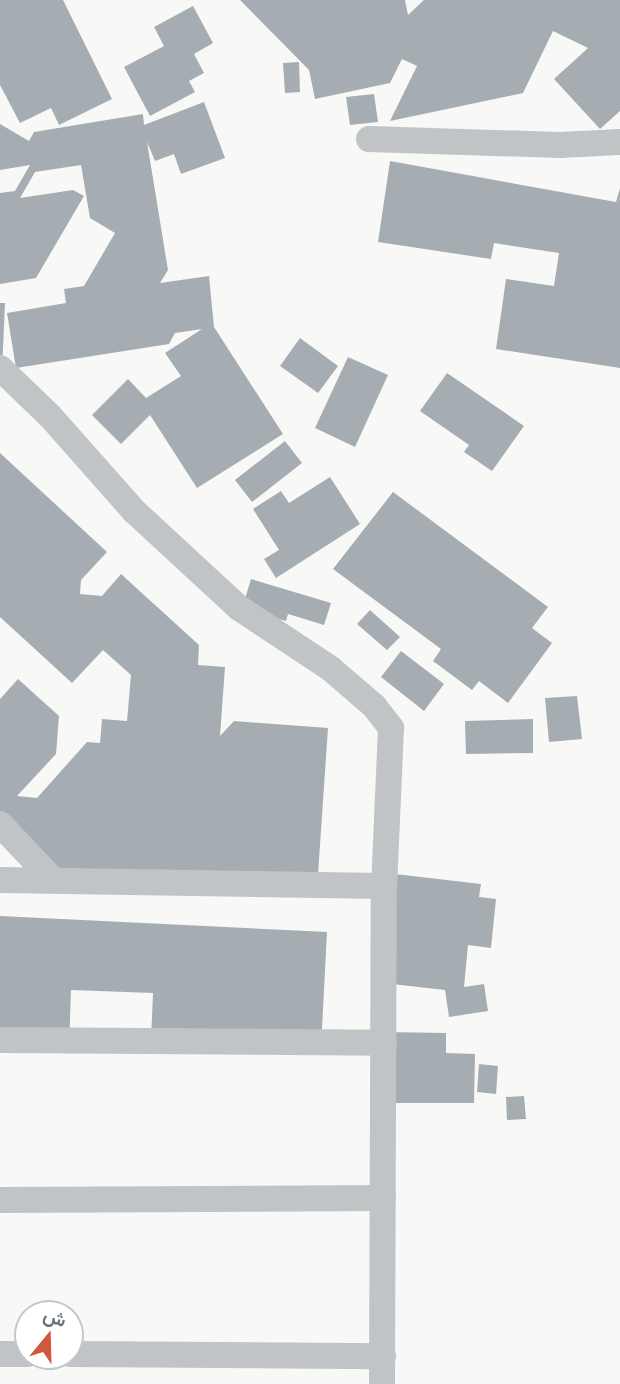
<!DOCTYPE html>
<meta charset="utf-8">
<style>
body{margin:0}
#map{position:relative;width:620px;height:1384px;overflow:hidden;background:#f8f8f6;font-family:"PT Sans Narrow",Vazirmatn,sans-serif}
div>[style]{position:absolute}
.building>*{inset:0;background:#a6adb2}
.street>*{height:26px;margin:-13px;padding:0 13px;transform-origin:13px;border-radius:13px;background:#c0c4c7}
span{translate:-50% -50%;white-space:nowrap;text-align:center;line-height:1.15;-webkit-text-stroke:7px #fff;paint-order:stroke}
.north{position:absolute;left:14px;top:1300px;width:70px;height:70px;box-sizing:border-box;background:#fff;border:2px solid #c2c8cb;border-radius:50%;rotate:19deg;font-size:19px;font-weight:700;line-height:28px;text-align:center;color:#66757d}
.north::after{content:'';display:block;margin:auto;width:24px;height:32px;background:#d0583e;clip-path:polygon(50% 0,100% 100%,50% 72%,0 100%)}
</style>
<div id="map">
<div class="building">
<i style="clip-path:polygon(0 0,63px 0,112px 99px,59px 125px,51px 108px,20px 123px,0 85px)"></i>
<i style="clip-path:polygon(240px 0,405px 0,408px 15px,424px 0,620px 0,620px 111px,600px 129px,554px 79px,588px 48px,553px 31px,523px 93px,390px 121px,417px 66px,402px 59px,390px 83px,315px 99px,309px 70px)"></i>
<i style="clip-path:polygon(193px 6px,213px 43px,194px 54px,204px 73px,189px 81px,195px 92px,150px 116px,124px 67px,164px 46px,154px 27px)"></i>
<i style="clip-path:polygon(299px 62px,300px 92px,285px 93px,283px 63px)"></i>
<i style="clip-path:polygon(374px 94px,378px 122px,350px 125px,346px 97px)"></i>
<i style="clip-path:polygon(204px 102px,225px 158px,181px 174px,174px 154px,155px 161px,147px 142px,168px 270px,160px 283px,209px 276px,214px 327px,283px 434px,197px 488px,150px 415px,121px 444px,92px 415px,128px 379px,146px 398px,181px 376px,165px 353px,202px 329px,175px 333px,169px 344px,16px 368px,7px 313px,66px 303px,64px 289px,84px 286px,115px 233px,90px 218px,81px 165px,35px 172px,20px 198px,73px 190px,84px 196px,36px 278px,0 284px,0 193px,15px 191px,30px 165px,0 170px,0 124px,29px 141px,34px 132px,143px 114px,144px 125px)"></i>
<i style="clip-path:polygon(390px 161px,616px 202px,620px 188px,620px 368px,496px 349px,506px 279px,554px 286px,559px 253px,494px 243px,491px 259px,378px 242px)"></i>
<i style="clip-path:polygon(0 303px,5px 303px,2px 371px,0 371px)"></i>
<i style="clip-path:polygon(300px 338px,338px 366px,318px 393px,280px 366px)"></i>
<i style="clip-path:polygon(348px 357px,388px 375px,355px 447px,315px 428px)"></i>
<i style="clip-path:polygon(447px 373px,524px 426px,492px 471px,464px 452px,469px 445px,420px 411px)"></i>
<i style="clip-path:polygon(285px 441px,302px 463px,252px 502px,235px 480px)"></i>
<i style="clip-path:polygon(0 453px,107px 552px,81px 580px,80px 594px,102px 596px,121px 574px,199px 645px,198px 665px,225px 667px,220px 736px,234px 721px,328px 728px,317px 889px,48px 873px,0 830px,0 699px,18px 679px,59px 716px,56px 754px,17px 796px,37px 798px,87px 742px,100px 743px,102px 719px,127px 721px,131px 675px,103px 650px,72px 683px,0 617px)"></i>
<i style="clip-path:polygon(330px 477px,360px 524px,276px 578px,264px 559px,279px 550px,253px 509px,281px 491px,289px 503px)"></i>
<i style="clip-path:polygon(393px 492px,548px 607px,532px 628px,552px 643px,508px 703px,479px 681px,472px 690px,433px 661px,441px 649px,333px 569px)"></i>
<i style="clip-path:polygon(251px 579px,331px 603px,324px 625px,288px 614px,286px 621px,242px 609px)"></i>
<i style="clip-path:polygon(370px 610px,400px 637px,387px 650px,357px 624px)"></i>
<i style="clip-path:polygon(401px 651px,444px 684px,424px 711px,381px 677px)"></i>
<i style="clip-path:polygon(577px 696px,582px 739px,549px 742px,545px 698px)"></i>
<i style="clip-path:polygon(533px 719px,533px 753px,466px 754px,465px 721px)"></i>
<i style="clip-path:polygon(395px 874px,481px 884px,479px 897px,496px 899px,491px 948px,468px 945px,464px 987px,484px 984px,488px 1011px,449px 1017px,445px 990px,383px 983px)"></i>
<i style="clip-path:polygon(0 916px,327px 932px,321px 1048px,151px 1040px,153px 993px,71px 990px,69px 1048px,0 1044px)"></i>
<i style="clip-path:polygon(384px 1032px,446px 1033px,446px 1053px,475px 1054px,474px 1103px,384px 1103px)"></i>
<i style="clip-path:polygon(479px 1064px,498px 1066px,496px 1094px,477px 1092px)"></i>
<i style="clip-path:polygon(524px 1096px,526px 1119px,507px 1120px,506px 1097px)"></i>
</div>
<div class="street">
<i style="left:369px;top:139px;width:191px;rotate:1.8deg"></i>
<i style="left:560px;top:145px;width:60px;rotate:-2.9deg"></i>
<i style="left:0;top:368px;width:69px;rotate:43.8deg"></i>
<i style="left:50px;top:416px;width:127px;rotate:48.5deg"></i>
<i style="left:134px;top:511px;width:143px;rotate:42.7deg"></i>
<i style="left:239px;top:608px;width:110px;rotate:33.5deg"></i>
<i style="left:331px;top:669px;width:57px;rotate:40.7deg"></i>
<i style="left:374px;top:706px;width:28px;rotate:52deg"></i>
<i style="left:391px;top:728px;width:158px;rotate:92.5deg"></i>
<i style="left:384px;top:886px;width:384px;rotate:-179.1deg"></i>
<i style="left:0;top:824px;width:77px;rotate:46.6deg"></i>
<i style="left:0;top:1040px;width:384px;rotate:0.4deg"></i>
<i style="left:0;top:1200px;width:383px;rotate:-0.3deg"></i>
<i style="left:0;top:1354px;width:28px"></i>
<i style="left:70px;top:1354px;width:313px;rotate:0.4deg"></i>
<i style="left:382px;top:1384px;width:498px;rotate:-89.8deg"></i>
</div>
<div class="north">ش</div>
</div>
